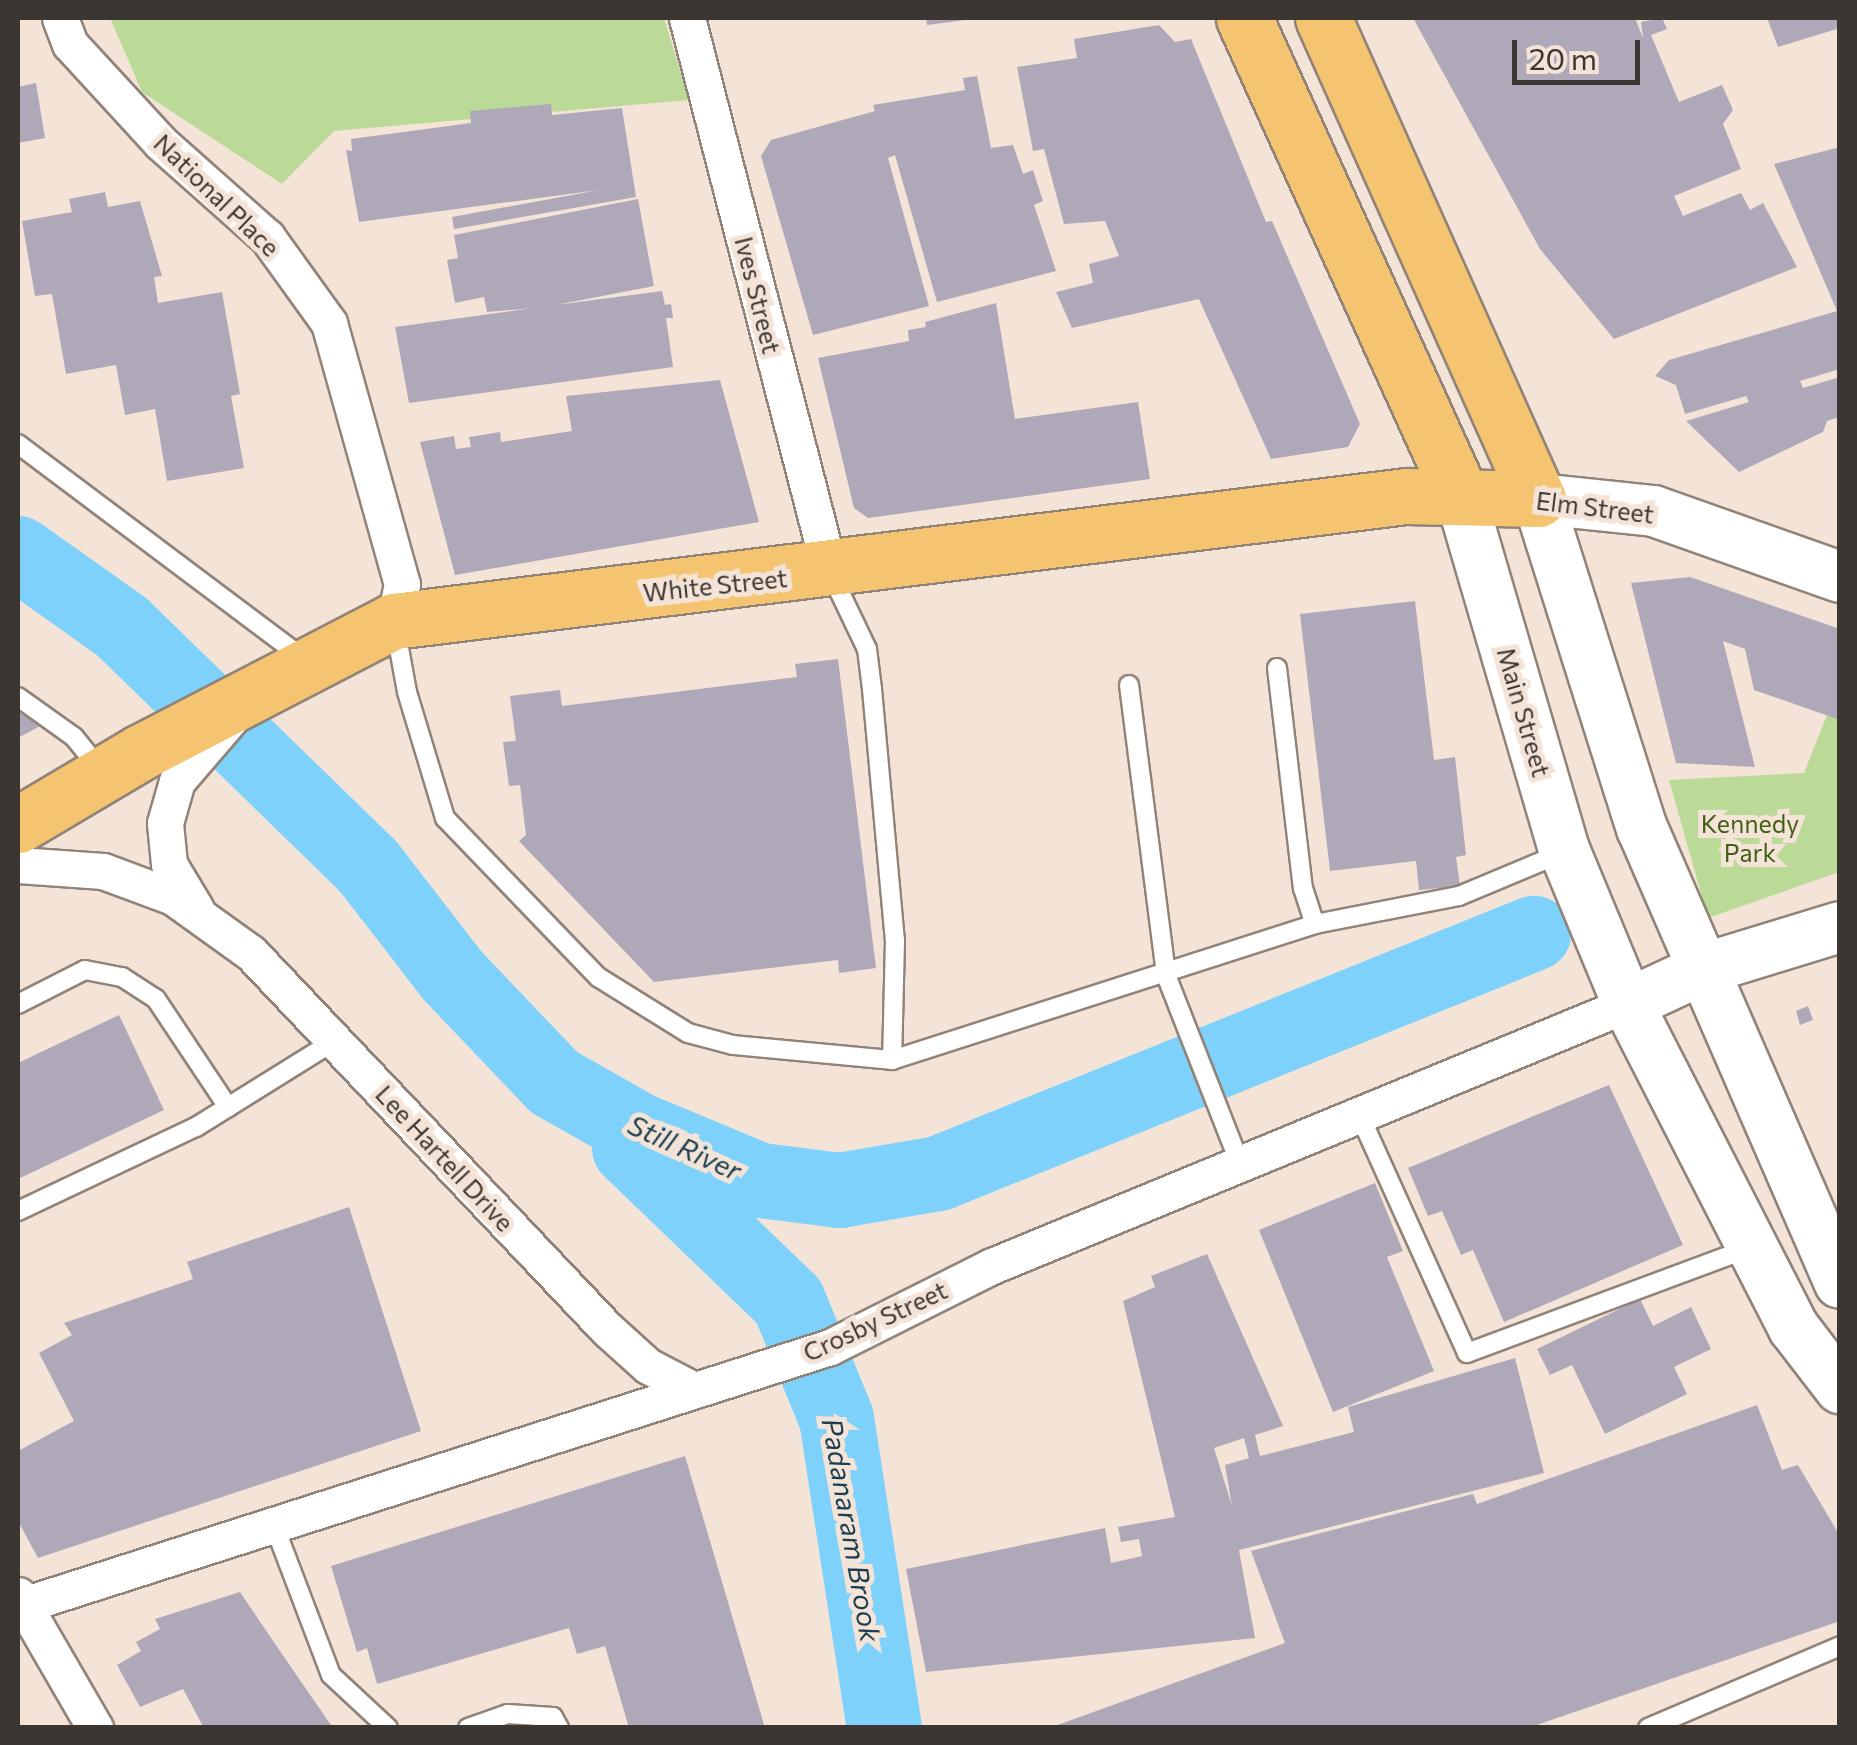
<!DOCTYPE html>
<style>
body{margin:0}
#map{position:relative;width:1857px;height:1745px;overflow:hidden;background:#f4e4d8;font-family:Commissioner,sans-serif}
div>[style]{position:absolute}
.green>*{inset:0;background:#bbda98}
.river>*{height:75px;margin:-37.5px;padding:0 37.5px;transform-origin:37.5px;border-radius:37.5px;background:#7ed1fa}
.building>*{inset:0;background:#afa8b8}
.roads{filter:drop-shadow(2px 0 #918378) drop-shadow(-2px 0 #918378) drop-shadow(0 2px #918378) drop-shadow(0 -2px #918378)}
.lane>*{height:18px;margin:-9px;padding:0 9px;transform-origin:9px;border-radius:9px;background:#fff}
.street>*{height:35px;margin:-17.5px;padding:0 17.5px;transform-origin:17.5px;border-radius:17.5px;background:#fff}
.secondary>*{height:50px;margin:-25px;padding:0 25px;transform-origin:25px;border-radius:25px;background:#fff}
.primary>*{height:55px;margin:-27.5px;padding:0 27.5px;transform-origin:27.5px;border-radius:27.5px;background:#f4c470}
span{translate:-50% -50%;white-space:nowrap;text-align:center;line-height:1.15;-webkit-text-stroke:10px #f4e4d8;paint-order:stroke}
.street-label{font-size:25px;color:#3c3632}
.park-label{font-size:25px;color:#435f17}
.water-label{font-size:28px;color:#1b3f51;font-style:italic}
.frame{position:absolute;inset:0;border:20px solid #3c3632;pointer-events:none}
.scale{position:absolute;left:1512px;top:40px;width:128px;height:45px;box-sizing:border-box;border:5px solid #3c3632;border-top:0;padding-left:12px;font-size:30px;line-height:35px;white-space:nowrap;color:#3c3632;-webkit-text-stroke:8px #f4e4d8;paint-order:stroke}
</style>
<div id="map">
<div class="green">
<i style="clip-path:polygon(110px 18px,664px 18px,689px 100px,334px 131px,282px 184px,142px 92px)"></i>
<i style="clip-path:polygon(1839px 685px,1839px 872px,1708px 918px,1669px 780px,1804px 773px)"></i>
</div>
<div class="river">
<i style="left:18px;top:553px;width:126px;rotate:35.3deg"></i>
<i style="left:121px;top:626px;width:343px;rotate:44.2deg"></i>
<i style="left:367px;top:865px;width:139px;rotate:52.3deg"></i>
<i style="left:452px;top:975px;width:148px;rotate:46.4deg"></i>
<i style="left:554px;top:1082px;width:98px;rotate:29.5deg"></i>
<i style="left:639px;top:1130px;width:131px;rotate:22.5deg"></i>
<i style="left:760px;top:1180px;width:80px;rotate:7.2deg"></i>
<i style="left:839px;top:1190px;width:100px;rotate:-9.7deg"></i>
<i style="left:938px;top:1173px;width:642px;rotate:-21.97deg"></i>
<i style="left:629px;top:1148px;width:221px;rotate:43.9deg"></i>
<i style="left:788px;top:1301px;width:126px;rotate:67.7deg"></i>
<i style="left:836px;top:1418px;width:314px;rotate:81.2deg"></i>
</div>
<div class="building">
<i style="clip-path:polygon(926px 18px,966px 18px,966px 20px,927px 25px)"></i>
<i style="clip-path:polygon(1413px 18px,1635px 18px,1643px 38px,1641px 22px,1662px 18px,1667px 29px,1651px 35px,1679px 102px,1722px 85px,1733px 110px,1723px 124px,1741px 169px,1674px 196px,1683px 216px,1741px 193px,1750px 210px,1763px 203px,1797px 267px,1614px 339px,1540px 249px)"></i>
<i style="clip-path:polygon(1767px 18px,1840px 18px,1840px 28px,1778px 47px)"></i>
<i style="clip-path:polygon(1159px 25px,1175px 42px,1191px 39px,1266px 222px,1272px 221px,1360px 424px,1348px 447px,1271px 459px,1199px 299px,1072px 328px,1056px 292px,1093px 283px,1089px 264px,1119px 256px,1105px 221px,1064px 224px,1044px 149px,1033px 151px,1017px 67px,1077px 58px,1074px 39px)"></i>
<i style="clip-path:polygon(977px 76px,991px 148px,1013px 145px,1023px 174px,1033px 170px,1043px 201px,1034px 205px,1056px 271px,937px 302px,895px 155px,888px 158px,929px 306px,813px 335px,761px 156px,771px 140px,875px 111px,873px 105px,965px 90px,963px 78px)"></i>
<i style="clip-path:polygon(36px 83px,45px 138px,18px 143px,18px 87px)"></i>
<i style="clip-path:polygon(551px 104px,552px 115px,622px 108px,636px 197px,454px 229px,452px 217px,599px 190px,359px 222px,346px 150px,352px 151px,351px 139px,471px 123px,470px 111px)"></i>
<i style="clip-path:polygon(1840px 147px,1840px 369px,1800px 381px,1803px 388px,1840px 377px,1840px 417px,1827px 421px,1823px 432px,1739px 472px,1686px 421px,1749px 402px,1746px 396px,1685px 414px,1676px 385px,1655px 376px,1669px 360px,1837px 311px,1774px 164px)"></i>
<i style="clip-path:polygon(105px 192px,108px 207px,140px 201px,162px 276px,154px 277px,158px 303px,222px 292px,240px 394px,231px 396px,244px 468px,167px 481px,155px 409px,125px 415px,116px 365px,66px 374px,52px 294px,35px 296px,22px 221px,72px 212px,69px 199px)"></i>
<i style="clip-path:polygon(638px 199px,654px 286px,556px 305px,662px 291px,665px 305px,671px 304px,673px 318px,666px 318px,673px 367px,409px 403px,395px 327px,533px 308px,487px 312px,484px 297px,455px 303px,447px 260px,458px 258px,454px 235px)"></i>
<i style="clip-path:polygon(996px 303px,1015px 419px,1138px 402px,1150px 479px,868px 518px,854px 508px,818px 358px,909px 341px,908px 330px,926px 327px,925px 322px)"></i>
<i style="clip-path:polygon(720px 380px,759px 522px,455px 575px,420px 442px,454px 436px,456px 449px,471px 447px,469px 437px,500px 432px,501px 442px,572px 431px,566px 396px)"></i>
<i style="clip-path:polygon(1690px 577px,1840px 629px,1840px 720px,1754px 690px,1745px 649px,1723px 641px,1755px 767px,1676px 763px,1631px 583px)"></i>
<i style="clip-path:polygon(1415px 601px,1434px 760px,1455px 757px,1466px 855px,1456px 857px,1460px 886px,1419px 890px,1416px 861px,1330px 871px,1300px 614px)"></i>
<i style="clip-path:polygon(838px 659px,876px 968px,839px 973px,838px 960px,654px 982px,519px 841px,526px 835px,520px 785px,509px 786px,503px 742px,516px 741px,510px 696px,560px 690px,562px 706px,797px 677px,795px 664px)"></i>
<i style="clip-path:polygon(18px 702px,42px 725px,18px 738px)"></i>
<i style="clip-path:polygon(1808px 1006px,1813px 1020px,1800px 1025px,1796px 1011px)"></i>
<i style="clip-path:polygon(119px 1015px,164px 1110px,18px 1179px,18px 1063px)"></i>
<i style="clip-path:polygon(1609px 1085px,1683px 1245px,1504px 1322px,1473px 1250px,1461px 1255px,1442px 1211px,1428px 1216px,1408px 1168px)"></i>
<i style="clip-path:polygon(1375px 1183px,1403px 1251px,1387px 1257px,1434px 1371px,1333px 1412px,1259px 1230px)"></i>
<i style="clip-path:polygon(349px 1207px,421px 1431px,38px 1558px,18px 1521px,18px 1451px,74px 1421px,39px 1353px,72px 1335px,64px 1323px,193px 1279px,187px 1262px)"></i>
<i style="clip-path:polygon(evenodd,1207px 1254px,1283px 1426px,1255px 1435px,1260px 1456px,1354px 1432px,1348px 1407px,1515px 1358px,1544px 1473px,1239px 1550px,1255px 1638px,926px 1672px,906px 1569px,1105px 1528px,1111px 1563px,1142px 1556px,1139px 1539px,1121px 1542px,1118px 1527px,1175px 1517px,1123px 1301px,1155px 1287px,1151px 1276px,1207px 1254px,1244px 1438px,1249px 1458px,1225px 1465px,1232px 1506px,1214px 1448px,1244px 1438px)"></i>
<i style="clip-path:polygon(1640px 1299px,1653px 1326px,1691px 1307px,1711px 1349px,1674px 1367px,1687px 1394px,1605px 1434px,1572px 1365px,1550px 1375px,1537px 1349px)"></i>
<i style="clip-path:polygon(1757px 1405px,1782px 1470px,1798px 1465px,1840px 1536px,1840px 1621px,1528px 1728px,1049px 1728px,1285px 1643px,1251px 1551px,1473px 1494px,1477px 1504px)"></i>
<i style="clip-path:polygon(685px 1456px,765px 1728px,629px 1728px,605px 1646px,577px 1654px,569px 1628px,377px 1684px,367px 1648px,357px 1652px,331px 1566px)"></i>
<i style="clip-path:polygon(240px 1592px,282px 1654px,333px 1728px,204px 1728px,183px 1689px,140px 1707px,117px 1665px,141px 1651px,136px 1642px,160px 1629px,155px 1619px)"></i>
</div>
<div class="roads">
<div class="lane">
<i style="left:18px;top:444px;width:358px;rotate:36.9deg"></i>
<i style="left:832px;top:576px;width:81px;rotate:64.4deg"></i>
<i style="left:867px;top:649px;width:40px;rotate:82.9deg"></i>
<i style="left:872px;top:689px;width:252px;rotate:84.8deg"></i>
<i style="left:895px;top:940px;width:120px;rotate:91.4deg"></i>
<i style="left:395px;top:626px;width:67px;rotate:79.7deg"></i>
<i style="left:407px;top:692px;width:132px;rotate:73.2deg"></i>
<i style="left:445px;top:818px;width:221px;rotate:46.1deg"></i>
<i style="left:598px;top:977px;width:106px;rotate:31.9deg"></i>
<i style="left:688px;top:1033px;width:47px;rotate:14.9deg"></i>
<i style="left:733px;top:1045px;width:160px;rotate:5.4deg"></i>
<i style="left:892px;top:1060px;width:444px;rotate:-17.8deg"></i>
<i style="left:1315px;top:924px;width:147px;rotate:-11deg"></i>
<i style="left:1459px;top:896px;width:112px;rotate:-22.7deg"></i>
<i style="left:1277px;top:668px;width:222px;rotate:83.3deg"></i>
<i style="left:1303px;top:888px;width:38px;rotate:72deg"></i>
<i style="left:1129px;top:685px;width:292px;rotate:82.7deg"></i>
<i style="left:1166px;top:975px;width:203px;rotate:68.6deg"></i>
<i style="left:18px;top:697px;width:69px;rotate:35.5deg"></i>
<i style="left:74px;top:737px;width:40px;rotate:51deg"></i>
<i style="left:18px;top:1004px;width:75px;rotate:-26.9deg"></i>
<i style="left:85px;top:970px;width:38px;rotate:11deg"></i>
<i style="left:122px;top:977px;width:40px;rotate:32.9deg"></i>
<i style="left:156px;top:999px;width:130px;rotate:56.3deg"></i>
<i style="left:1360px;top:1116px;width:260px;rotate:65.7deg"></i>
<i style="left:1467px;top:1353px;width:299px;rotate:-20.4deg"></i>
<i style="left:18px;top:1211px;width:197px;rotate:-25.3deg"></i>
<i style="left:196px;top:1127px;width:163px;rotate:-31.9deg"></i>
<i style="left:274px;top:1525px;width:160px;rotate:69.2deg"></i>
<i style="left:331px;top:1675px;width:78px;rotate:42.9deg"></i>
<i style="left:468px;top:1728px;width:42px;rotate:-19.3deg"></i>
<i style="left:508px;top:1714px;width:45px;rotate:3.8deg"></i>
<i style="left:553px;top:1717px;width:13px;rotate:61deg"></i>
<i style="left:1648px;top:1728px;width:209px;rotate:-23.1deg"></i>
</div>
<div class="street">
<i style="left:60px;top:18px;width:28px;rotate:69deg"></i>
<i style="left:70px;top:44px;width:134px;rotate:47.4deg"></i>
<i style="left:161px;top:143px;width:142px;rotate:41.6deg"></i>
<i style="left:267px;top:237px;width:106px;rotate:54.2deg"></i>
<i style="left:329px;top:323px;width:271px;rotate:74.4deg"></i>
<i style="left:402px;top:584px;width:38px;rotate:102deg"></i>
<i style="left:687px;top:18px;width:572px;rotate:75.53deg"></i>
<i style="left:18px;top:865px;width:85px;rotate:4deg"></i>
<i style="left:103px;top:871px;width:75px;rotate:20.4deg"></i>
<i style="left:173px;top:897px;width:96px;rotate:35.7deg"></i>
<i style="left:251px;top:953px;width:518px;rotate:46.57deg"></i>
<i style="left:607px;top:1329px;width:55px;rotate:42.1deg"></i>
<i style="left:648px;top:1366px;width:52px;rotate:27.6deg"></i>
<i style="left:196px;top:909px;width:52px;rotate:-121deg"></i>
<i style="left:169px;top:864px;width:41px;rotate:-95.6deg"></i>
<i style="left:165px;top:823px;width:44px;rotate:-74.1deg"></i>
<i style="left:177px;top:781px;width:86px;rotate:-49.3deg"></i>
<i style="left:18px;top:1595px;width:154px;rotate:59.9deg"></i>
<i style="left:23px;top:1605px;width:847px;rotate:-17.73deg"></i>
<i style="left:830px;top:1347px;width:181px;rotate:-26.6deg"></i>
<i style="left:992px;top:1266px;width:688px;rotate:-22.39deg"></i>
</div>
<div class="secondary">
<i style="left:1460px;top:494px;width:373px;rotate:73.7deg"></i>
<i style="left:1565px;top:852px;width:165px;rotate:67.5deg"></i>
<i style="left:1628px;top:1004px;width:364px;rotate:62.9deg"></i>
<i style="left:1794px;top:1328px;width:76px;rotate:52.5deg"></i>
<i style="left:1840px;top:577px;width:197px;rotate:-160.5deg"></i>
<i style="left:1654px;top:511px;width:117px;rotate:-174.1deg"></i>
<i style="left:1538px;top:499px;width:345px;rotate:72.5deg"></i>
<i style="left:1642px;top:828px;width:496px;rotate:66.5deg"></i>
<i style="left:1628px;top:1004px;width:83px;rotate:-25deg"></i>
<i style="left:1703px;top:969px;width:143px;rotate:-17deg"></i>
</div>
<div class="primary">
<i style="left:1244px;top:18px;width:523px;rotate:65.59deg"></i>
<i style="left:18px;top:825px;width:143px;rotate:-30.7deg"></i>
<i style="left:141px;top:752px;width:285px;rotate:-27.4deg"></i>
<i style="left:394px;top:621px;width:1020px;rotate:-7.04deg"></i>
<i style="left:1406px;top:496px;width:132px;rotate:1.3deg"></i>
<i style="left:1538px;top:499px;width:527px;rotate:-114.08deg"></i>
</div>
</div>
<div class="street-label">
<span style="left:217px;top:195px;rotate:44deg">National Place</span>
<span style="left:758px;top:295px;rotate:76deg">Ives Street</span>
<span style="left:1595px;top:507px;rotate:7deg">Elm Street</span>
<span style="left:715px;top:585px;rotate:-6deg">White Street</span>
<span style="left:1524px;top:712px;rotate:74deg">Main Street</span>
<span style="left:445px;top:1158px;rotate:47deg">Lee Hartell Drive</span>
<span style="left:875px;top:1321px;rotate:-25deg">Crosby Street</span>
</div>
<div class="park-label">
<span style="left:1750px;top:838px">Kennedy<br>Park</span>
</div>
<div class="water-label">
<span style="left:685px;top:1147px;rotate:24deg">Still River</span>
<span style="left:852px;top:1530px;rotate:80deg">Padanaram Brook</span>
</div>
<div class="frame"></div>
<div class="scale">20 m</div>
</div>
